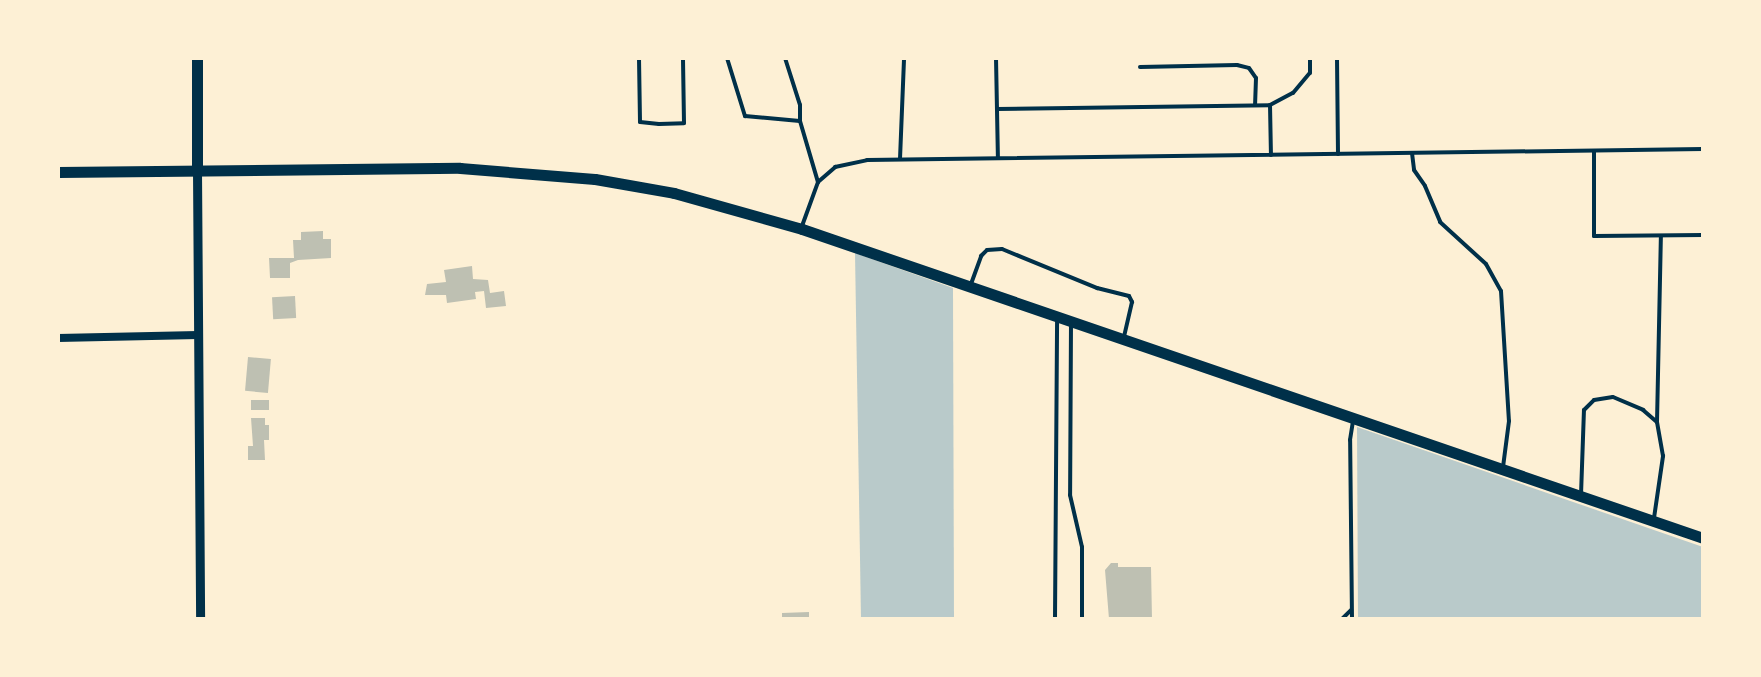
<!DOCTYPE html>
<style>
body{margin:0}
#map{position:relative;width:1761px;height:677px;overflow:hidden;background:#fdf0d5;font-family:Quicksand,sans-serif}
div>[style]{position:absolute}
.green>*{inset:0;background:#b9caca}
.building>*{inset:0;background:#bec0b2;transform-origin:0 0}
.service>*{height:4px;margin:-2px;padding:0 2px;transform-origin:2px;border-radius:2px;background:#003049}
.minor>*{height:8px;margin:-4px;padding:0 4px;transform-origin:4px;border-radius:4px;background:#003049}
.tertiary>*{height:9px;margin:-4.5px;padding:0 4.5px;transform-origin:4.5px;border-radius:4.5px;background:#003049}
.secondary>*{height:11px;margin:-5.5px;padding:0 5.5px;transform-origin:5.5px;border-radius:5.5px;background:#003049}
span{translate:-50% -50%;white-space:nowrap;text-align:center;line-height:1.15;-webkit-text-stroke:8px #fdf0d5;paint-order:stroke}
.frame{position:absolute;inset:0;border:60px solid #fdf0d5;pointer-events:none}
</style>
<div id="map">
<div class="green">
<i style="clip-path:polygon(855px 253px,953px 288px,954px 619px,861px 619px)"></i>
<i style="clip-path:polygon(1357px 427px,1703px 547px,1703px 619px,1358px 619px)"></i>
</div>
<div class="building">
<i style="clip-path:polygon(323px 231px,323px 239px,331px 239px,331px 258px,298px 260px,290px 263px,290px 278px,270px 278px,269px 258px,294px 258px,293px 240px,301px 240px,301px 232px)"></i>
<i style="clip-path:polygon(472px 266px,473px 279px,488px 280px,490px 293px,504px 291px,506px 306px,486px 308px,484px 291px,475px 292px,476px 299px,447px 303px,446px 295px,425px 295px,427px 284px,446px 282px,444px 270px)"></i>
<i style="left:295px;top:296px;width:22px;height:23px;rotate:87deg"></i>
<i style="left:248px;top:357px;width:23px;height:34px;rotate:5deg"></i>
<i style="left:251px;top:400px;width:18px;height:10px"></i>
<i style="clip-path:polygon(251px 418px,265px 418px,265px 425px,269px 425px,269px 440px,264px 440px,265px 460px,248px 460px,248px 446px,253px 446px)"></i>
<i style="clip-path:polygon(1111px 563px,1118px 563px,1118px 567px,1151px 567px,1152px 619px,1109px 619px,1105px 570px)"></i>
<i style="clip-path:polygon(809px 612px,809px 619px,782px 619px,782px 613px)"></i>
</div>
<div class="service">
<i style="left:639px;top:58px;width:64px;rotate:89.1deg"></i>
<i style="left:640px;top:122px;width:19px;rotate:6deg"></i>
<i style="left:659px;top:124px;width:25px;rotate:-2deg"></i>
<i style="left:684px;top:123px;width:65px;rotate:-90.9deg"></i>
<i style="left:727px;top:58px;width:61px;rotate:72.8deg"></i>
<i style="left:745px;top:116px;width:55px;rotate:5.2deg"></i>
<i style="left:800px;top:121px;width:64px;rotate:73.6deg"></i>
<i style="left:785px;top:58px;width:49px;rotate:72.3deg"></i>
<i style="left:800px;top:105px;width:16px;rotate:90deg"></i>
<i style="left:996px;top:58px;width:100px;rotate:88.9deg"></i>
<i style="left:1337px;top:58px;width:96px;rotate:89.4deg"></i>
<i style="left:1140px;top:67px;width:97px;rotate:-1.2deg"></i>
<i style="left:1237px;top:65px;width:12px;rotate:14deg"></i>
<i style="left:1249px;top:68px;width:12px;rotate:55deg"></i>
<i style="left:1256px;top:78px;width:27px;rotate:92deg"></i>
<i style="left:1270px;top:105px;width:50px;rotate:88.9deg"></i>
<i style="left:997px;top:109px;width:273px;rotate:-0.8deg"></i>
<i style="left:1270px;top:105px;width:26px;rotate:-28deg"></i>
<i style="left:1293px;top:93px;width:26px;rotate:-50deg"></i>
<i style="left:1310px;top:73px;width:15px;rotate:-90deg"></i>
<i style="left:1594px;top:151px;width:85px;rotate:90deg"></i>
<i style="left:1594px;top:236px;width:109px;rotate:-0.5deg"></i>
<i style="left:1412px;top:153px;width:17px;rotate:83deg"></i>
<i style="left:1414px;top:170px;width:19px;rotate:55deg"></i>
<i style="left:1425px;top:186px;width:39px;rotate:67deg"></i>
<i style="left:1440px;top:222px;width:62px;rotate:42.4deg"></i>
<i style="left:1486px;top:264px;width:31px;rotate:61deg"></i>
<i style="left:1501px;top:291px;width:130px;rotate:86.5deg"></i>
<i style="left:1509px;top:421px;width:46px;rotate:97.4deg"></i>
<i style="left:900px;top:159px;width:101px;rotate:-87.7deg"></i>
<i style="left:802px;top:226px;width:47px;rotate:-70deg"></i>
<i style="left:818px;top:182px;width:23px;rotate:-41deg"></i>
<i style="left:835px;top:167px;width:33px;rotate:-12deg"></i>
<i style="left:867px;top:160px;width:836px;rotate:-0.75deg"></i>
<i style="left:971px;top:284px;width:30px;rotate:-70deg"></i>
<i style="left:981px;top:256px;width:8px;rotate:-45deg"></i>
<i style="left:987px;top:250px;width:15px;rotate:-4deg"></i>
<i style="left:1002px;top:249px;width:103px;rotate:22.3deg"></i>
<i style="left:1097px;top:288px;width:33px;rotate:14deg"></i>
<i style="left:1129px;top:296px;width:7px;rotate:63deg"></i>
<i style="left:1132px;top:302px;width:35px;rotate:103deg"></i>
<i style="left:1071px;top:322px;width:173px;rotate:90.3deg"></i>
<i style="left:1070px;top:495px;width:53px;rotate:77deg"></i>
<i style="left:1082px;top:547px;width:72px;rotate:90deg"></i>
<i style="left:1581px;top:495px;width:85px;rotate:-88deg"></i>
<i style="left:1584px;top:410px;width:14px;rotate:-45deg"></i>
<i style="left:1594px;top:400px;width:19px;rotate:-9deg"></i>
<i style="left:1613px;top:397px;width:33px;rotate:23deg"></i>
<i style="left:1643px;top:410px;width:18px;rotate:41deg"></i>
<i style="left:1654px;top:518px;width:63px;rotate:-81.7deg"></i>
<i style="left:1663px;top:456px;width:35px;rotate:-100deg"></i>
<i style="left:1657px;top:422px;width:185px;rotate:-88.8deg"></i>
<i style="left:1055px;top:619px;width:302px;rotate:-89.6deg"></i>
<i style="left:1342px;top:619px;width:13px;rotate:-45deg"></i>
<i style="left:1352px;top:619px;width:179px;rotate:-90.6deg"></i>
<i style="left:1350px;top:440px;width:20px;rotate:-81deg"></i>
</div>
<div class="minor">
<i style="left:58px;top:338px;width:140px;rotate:-1.2deg"></i>
</div>
<div class="tertiary">
<i style="left:197px;top:170px;width:449px;rotate:89.6deg"></i>
</div>
<div class="secondary">
<i style="left:197px;top:170px;width:112px;rotate:-90deg"></i>
<i style="left:58px;top:172px;width:402px;rotate:-0.6deg"></i>
<i style="left:460px;top:168px;width:135px;rotate:4.7deg"></i>
<i style="left:595px;top:179px;width:80px;rotate:10deg"></i>
<i style="left:674px;top:193px;width:133px;rotate:15.7deg"></i>
<i style="left:802px;top:229px;width:953px;rotate:18.93deg"></i>
</div>
<div class="frame"></div>
</div>
